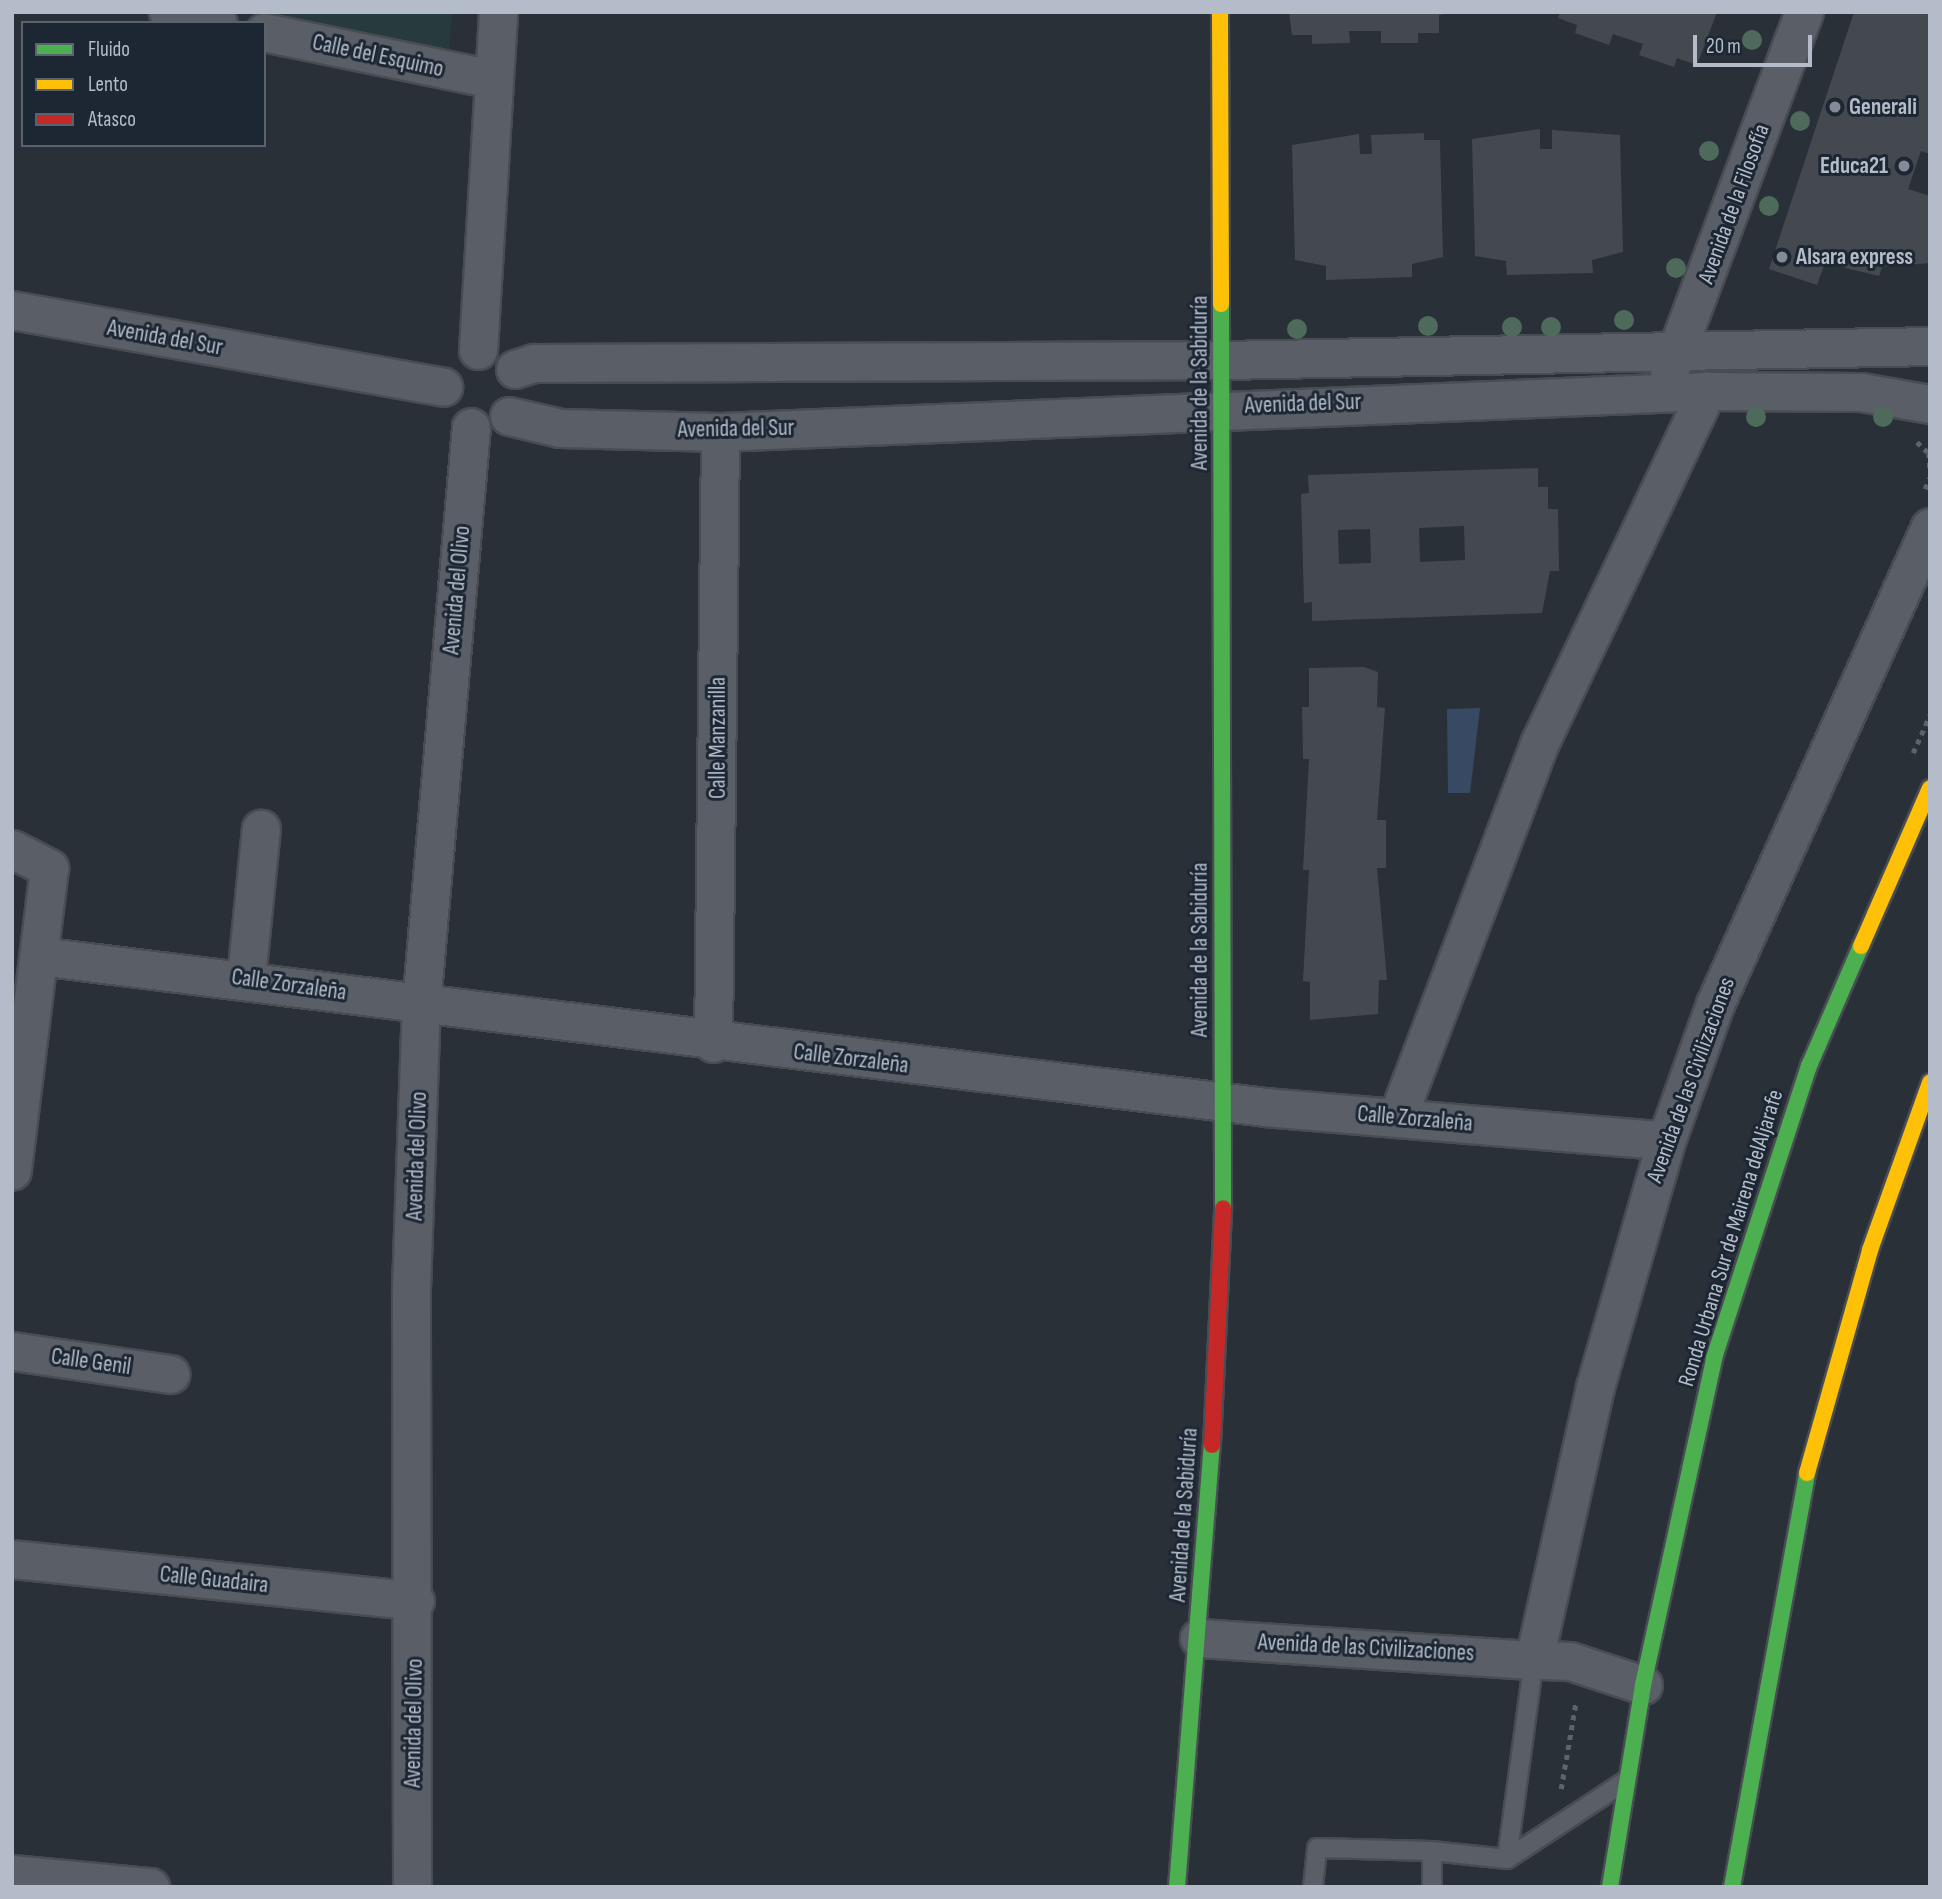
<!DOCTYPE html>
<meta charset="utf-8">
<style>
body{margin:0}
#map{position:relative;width:1942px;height:1899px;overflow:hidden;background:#2a3038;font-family:"Sofia Sans Condensed",sans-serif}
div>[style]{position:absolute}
.green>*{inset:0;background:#273a3e}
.water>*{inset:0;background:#384963}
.building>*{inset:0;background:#444950}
.path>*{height:4.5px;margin-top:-2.25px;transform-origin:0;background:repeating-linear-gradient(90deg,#5d636a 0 5px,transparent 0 10px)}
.roads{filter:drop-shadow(2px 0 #484c53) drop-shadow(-2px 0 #484c53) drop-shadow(0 2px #484c53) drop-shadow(0 -2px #484c53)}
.lane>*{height:18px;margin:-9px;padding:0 9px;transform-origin:9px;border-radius:9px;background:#5a5e66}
.street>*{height:37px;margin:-18.5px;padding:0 18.5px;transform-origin:18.5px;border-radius:18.5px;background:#5a5e66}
.fast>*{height:16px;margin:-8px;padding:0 8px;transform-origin:8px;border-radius:8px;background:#4caf50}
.slow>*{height:16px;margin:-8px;padding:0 8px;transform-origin:8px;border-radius:8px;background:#ffc107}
.jam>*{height:16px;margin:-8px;padding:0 8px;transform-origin:8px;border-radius:8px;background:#c62828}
.trees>*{width:20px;height:20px;margin:-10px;border-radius:50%;background:#4e6a5a}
.dots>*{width:19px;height:19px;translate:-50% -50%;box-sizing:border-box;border:4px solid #1d2633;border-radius:50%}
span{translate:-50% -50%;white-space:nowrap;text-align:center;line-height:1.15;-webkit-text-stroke:6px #1d2633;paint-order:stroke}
.street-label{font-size:23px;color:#b4bcc9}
.poi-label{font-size:23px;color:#b4bcc9;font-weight:700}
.left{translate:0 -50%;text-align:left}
.right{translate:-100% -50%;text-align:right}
.frame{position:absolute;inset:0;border:14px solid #b4bcc9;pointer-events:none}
.legend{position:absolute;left:21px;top:21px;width:245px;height:126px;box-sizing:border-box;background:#1d2633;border:2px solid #59626f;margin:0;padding:9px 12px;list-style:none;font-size:21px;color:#b4bcc9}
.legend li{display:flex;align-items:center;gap:14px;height:35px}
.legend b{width:35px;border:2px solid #59626f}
.scale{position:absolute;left:1693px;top:35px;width:119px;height:32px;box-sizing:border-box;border:4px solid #b4bcc9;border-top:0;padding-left:9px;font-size:21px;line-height:24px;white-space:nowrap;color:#b4bcc9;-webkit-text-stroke:5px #1d2633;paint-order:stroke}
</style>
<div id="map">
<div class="green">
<i style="clip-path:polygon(256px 12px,452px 12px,449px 50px)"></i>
</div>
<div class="water">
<i style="clip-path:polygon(1480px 708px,1470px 793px,1448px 793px,1447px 709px)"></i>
</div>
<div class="building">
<i style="clip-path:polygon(1289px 12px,1444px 12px,1444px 14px,1439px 15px,1439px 33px,1418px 33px,1418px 43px,1381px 43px,1381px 31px,1349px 31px,1350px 43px,1312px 44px,1312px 35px,1292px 35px)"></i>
<i style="clip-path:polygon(1560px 12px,1717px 12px,1697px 65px,1677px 58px,1674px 67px,1639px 55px,1643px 44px,1613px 34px,1609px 45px,1575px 33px,1577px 25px,1558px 18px)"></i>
<i style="clip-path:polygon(1854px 12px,1930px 12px,1930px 154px,1921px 151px,1908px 189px,1930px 196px,1930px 263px,1882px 267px,1879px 276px,1825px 263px,1817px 285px,1769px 269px)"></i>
<i style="clip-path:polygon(1540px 129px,1540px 149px,1552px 149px,1552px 130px,1620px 135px,1623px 252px,1592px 260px,1593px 273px,1507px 275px,1506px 261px,1475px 256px,1472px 139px)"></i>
<i style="clip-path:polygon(1424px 133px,1424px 140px,1440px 140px,1443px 257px,1412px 264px,1412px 277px,1326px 280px,1326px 266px,1295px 260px,1292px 145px,1359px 134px,1360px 154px,1372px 154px,1371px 135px)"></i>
<i style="clip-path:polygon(evenodd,1538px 468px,1538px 487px,1548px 487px,1548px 509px,1558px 509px,1559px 571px,1550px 571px,1542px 613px,1312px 621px,1312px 602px,1304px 603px,1301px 494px,1309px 493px,1308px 475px,1538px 468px,1464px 526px,1465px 560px,1420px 562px,1419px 528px,1464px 526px,1538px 468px,1370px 529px,1371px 563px,1339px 564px,1338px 530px,1370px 529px)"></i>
<i style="clip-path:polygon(1364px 667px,1378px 672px,1377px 707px,1385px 708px,1377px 820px,1386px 820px,1386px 868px,1377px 868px,1387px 980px,1379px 980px,1378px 1014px,1310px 1020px,1310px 982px,1303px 981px,1309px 870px,1303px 870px,1309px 759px,1303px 759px,1302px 707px,1309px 707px,1309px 668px)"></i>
</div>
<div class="path">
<i style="left:1917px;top:442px;width:16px;rotate:43deg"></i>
<i style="left:1929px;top:453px;width:16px;rotate:86deg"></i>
<i style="left:1925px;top:489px;width:13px;rotate:-67deg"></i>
<i style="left:1913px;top:753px;width:42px;rotate:-65.9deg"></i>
<i style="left:1561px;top:1789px;width:89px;rotate:-80.3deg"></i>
</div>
<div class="roads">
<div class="lane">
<i style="left:1432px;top:1851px;width:75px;rotate:6.1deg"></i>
<i style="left:1507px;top:1859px;width:140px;rotate:-33.3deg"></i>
<i style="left:1507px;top:1859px;width:201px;rotate:-82.3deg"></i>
<i style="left:1313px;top:1887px;width:39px;rotate:-84deg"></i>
<i style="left:1317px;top:1848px;width:115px;rotate:1.5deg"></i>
<i style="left:1432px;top:1851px;width:36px;rotate:90deg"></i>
</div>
<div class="street">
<i style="left:168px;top:12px;width:51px;rotate:12.4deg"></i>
<i style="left:264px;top:32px;width:234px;rotate:11.6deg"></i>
<i style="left:12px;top:310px;width:438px;rotate:10.1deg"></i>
<i style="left:478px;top:350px;width:339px;rotate:-86.6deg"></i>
<i style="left:515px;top:369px;width:20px;rotate:-18deg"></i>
<i style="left:534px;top:363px;width:689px;rotate:-0.25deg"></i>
<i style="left:1223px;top:360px;width:707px;rotate:-1.13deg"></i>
<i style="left:1669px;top:371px;width:384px;rotate:-69.4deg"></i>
<i style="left:509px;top:416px;width:52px;rotate:13.2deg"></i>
<i style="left:560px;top:428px;width:160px;rotate:1.4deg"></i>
<i style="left:720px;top:432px;width:988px;rotate:-2.38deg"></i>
<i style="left:1707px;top:391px;width:154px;rotate:0.4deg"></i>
<i style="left:1861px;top:392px;width:70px;rotate:9.9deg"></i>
<i style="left:12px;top:849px;width:42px;rotate:27.2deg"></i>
<i style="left:49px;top:868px;width:305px;rotate:97deg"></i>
<i style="left:39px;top:956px;width:1235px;rotate:7.02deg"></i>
<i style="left:1265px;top:1107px;width:402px;rotate:4.8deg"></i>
<i style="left:246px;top:978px;width:150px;rotate:-84.3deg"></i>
<i style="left:713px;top:1043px;width:611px;rotate:-89.34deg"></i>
<i style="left:1397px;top:1118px;width:402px;rotate:-69.2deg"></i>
<i style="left:1540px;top:742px;width:389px;rotate:-64.6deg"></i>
<i style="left:12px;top:1351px;width:160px;rotate:8.3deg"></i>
<i style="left:12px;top:1559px;width:405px;rotate:5.9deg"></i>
<i style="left:1199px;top:1638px;width:336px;rotate:3.8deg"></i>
<i style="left:1643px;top:1685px;width:77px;rotate:-161.8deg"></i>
<i style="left:1570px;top:1661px;width:36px;rotate:-178deg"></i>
<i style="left:1534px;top:1660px;width:280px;rotate:-77.4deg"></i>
<i style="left:1595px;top:1387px;width:256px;rotate:-73.9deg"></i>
<i style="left:1666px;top:1141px;width:145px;rotate:-70.3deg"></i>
<i style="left:1715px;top:1004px;width:523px;rotate:-65.74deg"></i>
<i style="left:12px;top:1874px;width:139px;rotate:5.4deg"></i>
<i style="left:412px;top:1887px;width:599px;rotate:-90.1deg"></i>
<i style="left:411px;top:1288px;width:283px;rotate:-88deg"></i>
<i style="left:421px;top:1005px;width:580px;rotate:-85.06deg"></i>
</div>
<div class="fast">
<i style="left:1221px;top:304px;width:904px;rotate:89.87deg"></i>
<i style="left:1177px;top:1887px;width:443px;rotate:-85.5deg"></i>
<i style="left:1610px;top:1887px;width:205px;rotate:-80.7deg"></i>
<i style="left:1643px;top:1685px;width:335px;rotate:-77.7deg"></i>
<i style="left:1714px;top:1358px;width:307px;rotate:-72deg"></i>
<i style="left:1809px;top:1066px;width:131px;rotate:-66.6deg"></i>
<i style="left:1732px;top:1887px;width:421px;rotate:-79.7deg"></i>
</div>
<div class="slow">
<i style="left:1220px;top:12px;width:292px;rotate:89.8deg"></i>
<i style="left:1861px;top:946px;width:172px;rotate:-66.4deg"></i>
<i style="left:1807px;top:1473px;width:232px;rotate:-74.2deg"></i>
<i style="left:1870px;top:1250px;width:178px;rotate:-70.3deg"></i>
</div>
<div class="jam">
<i style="left:1212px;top:1445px;width:237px;rotate:-87.3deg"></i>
</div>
</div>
<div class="trees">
<i style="left:1752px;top:40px"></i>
<i style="left:1800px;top:121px"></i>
<i style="left:1709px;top:151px"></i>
<i style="left:1769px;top:206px"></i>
<i style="left:1676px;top:268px"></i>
<i style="left:1624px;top:320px"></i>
<i style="left:1428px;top:326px"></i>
<i style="left:1512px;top:327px"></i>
<i style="left:1551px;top:327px"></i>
<i style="left:1297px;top:329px"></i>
<i style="left:1756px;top:417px"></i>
<i style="left:1883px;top:417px"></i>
</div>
<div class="dots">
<i style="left:1835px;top:107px;background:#848b96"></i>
<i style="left:1904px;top:166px;background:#848b96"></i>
<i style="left:1782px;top:257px;background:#848b96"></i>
</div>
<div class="street-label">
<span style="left:378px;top:56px;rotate:12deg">Calle del Esquimo</span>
<span style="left:1734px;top:204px;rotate:-70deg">Avenida de la Filosofía</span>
<span style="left:165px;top:338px;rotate:10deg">Avenida del Sur</span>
<span style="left:1200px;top:383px;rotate:-90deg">Avenida de la Sabiduría</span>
<span style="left:1303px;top:404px;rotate:-2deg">Avenida del Sur</span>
<span style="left:736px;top:429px;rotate:-1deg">Avenida del Sur</span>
<span style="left:457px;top:590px;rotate:-85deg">Avenida del Olivo</span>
<span style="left:718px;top:738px;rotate:-90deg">Calle Manzanilla</span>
<span style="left:1200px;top:950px;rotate:-90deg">Avenida de la Sabiduría</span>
<span style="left:289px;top:985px;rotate:8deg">Calle Zorzaleña</span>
<span style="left:851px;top:1059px;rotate:7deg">Calle Zorzaleña</span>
<span style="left:1691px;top:1080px;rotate:-70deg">Avenida de las Civilizaciones</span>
<span style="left:1415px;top:1119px;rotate:5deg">Calle Zorzaleña</span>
<span style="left:417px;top:1156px;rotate:-88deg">Avenida del Olivo</span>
<span style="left:1731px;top:1238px;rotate:-73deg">Ronda Urbana Sur de Mairena delAljarafe</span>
<span style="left:91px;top:1362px;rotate:8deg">Calle Genil</span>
<span style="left:1184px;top:1515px;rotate:-86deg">Avenida de la Sabiduría</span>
<span style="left:214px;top:1580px;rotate:6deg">Calle Guadaira</span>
<span style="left:1366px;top:1648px;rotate:3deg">Avenida de las Civilizaciones</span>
<span style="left:414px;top:1723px;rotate:-89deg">Avenida del Olivo</span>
</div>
<div class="poi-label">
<span class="left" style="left:1849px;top:107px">Generali</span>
<span class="right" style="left:1888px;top:166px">Educa21</span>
<span class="left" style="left:1796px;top:257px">Alsara express</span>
</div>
<div class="frame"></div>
<ul class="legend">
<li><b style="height:9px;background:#4caf50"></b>Fluido</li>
<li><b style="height:9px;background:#ffc107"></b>Lento</li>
<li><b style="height:9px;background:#c62828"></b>Atasco</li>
</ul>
<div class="scale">20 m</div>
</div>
